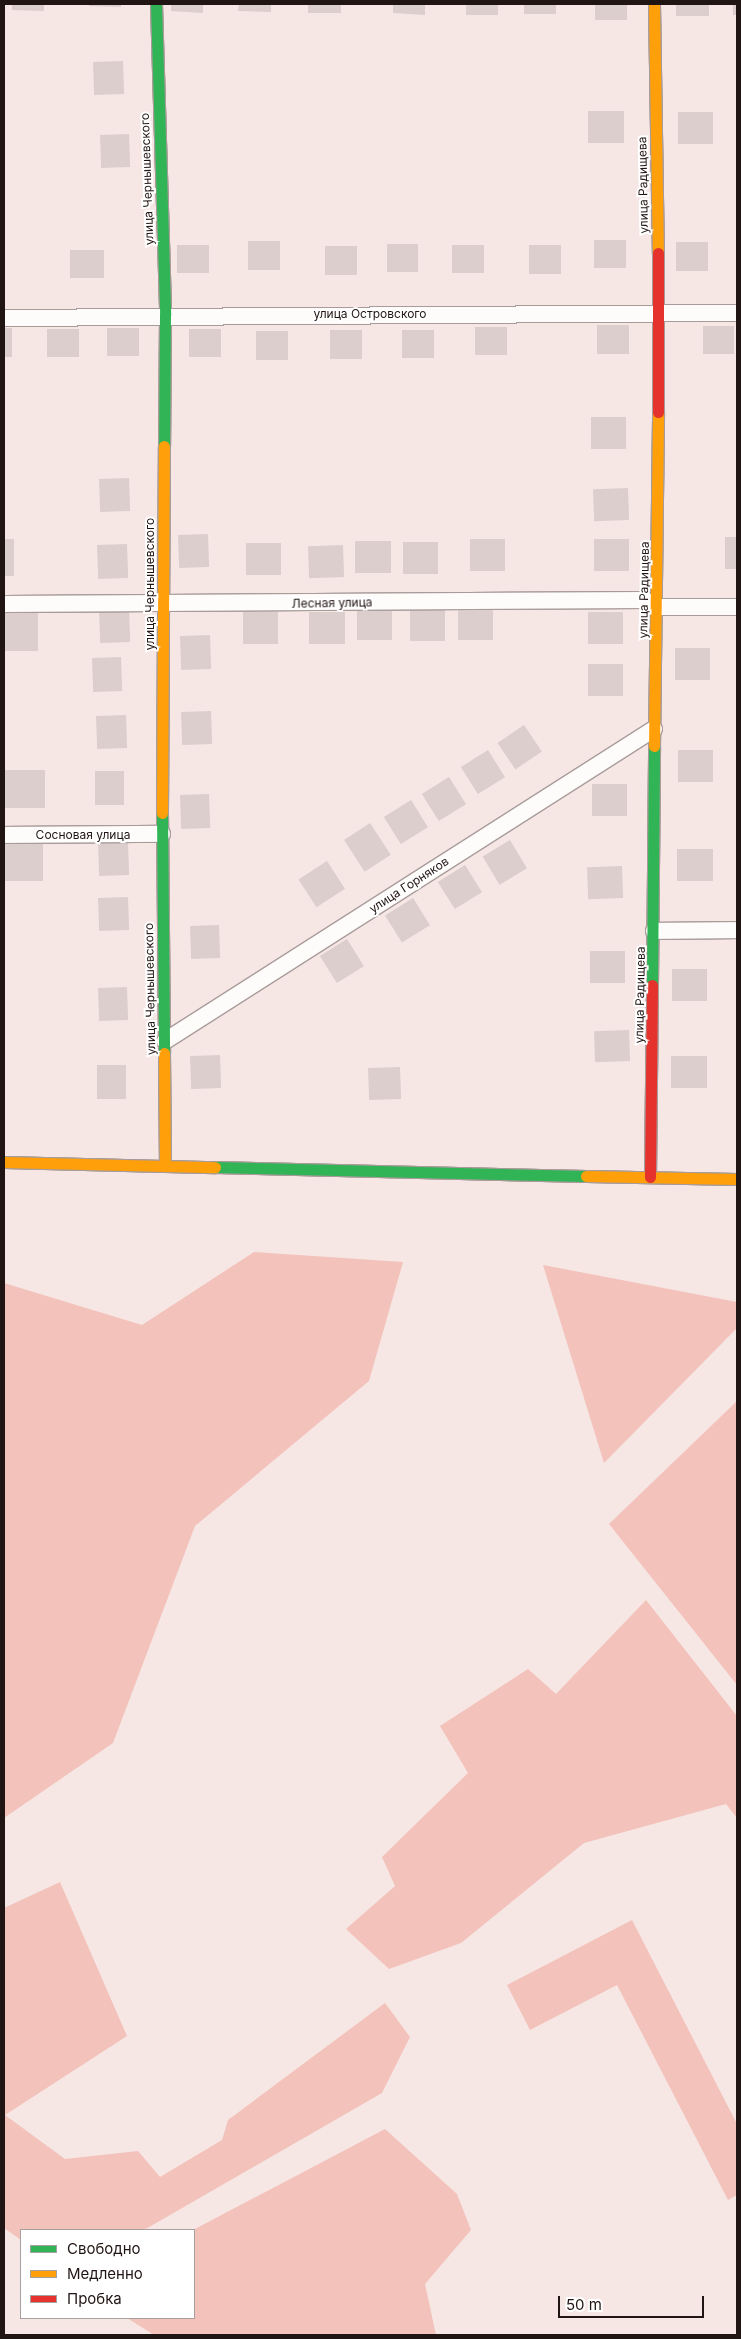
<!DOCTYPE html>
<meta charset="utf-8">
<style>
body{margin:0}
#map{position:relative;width:741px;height:2339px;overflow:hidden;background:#f6e7e5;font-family:Inter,sans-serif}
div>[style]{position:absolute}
.forest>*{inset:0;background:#f3c2bb}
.building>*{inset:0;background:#dbcecc;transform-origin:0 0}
.roads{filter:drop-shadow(1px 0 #a89c9a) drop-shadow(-1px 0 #a89c9a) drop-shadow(0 1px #a89c9a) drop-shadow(0 -1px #a89c9a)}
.street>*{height:16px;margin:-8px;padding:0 8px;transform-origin:8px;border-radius:8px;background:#fefbfb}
.fast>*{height:11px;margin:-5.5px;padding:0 5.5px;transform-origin:5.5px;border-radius:5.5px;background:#30b455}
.slow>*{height:11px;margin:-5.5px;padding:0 5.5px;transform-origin:5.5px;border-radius:5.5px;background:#ff9f0a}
.jam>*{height:11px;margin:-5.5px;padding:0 5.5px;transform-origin:5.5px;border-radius:5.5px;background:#e5322d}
span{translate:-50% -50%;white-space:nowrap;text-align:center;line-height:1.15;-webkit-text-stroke:4px #fff;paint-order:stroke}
.street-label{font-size:12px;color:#211513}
.frame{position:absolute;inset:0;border:5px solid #211513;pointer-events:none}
.legend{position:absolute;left:20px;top:2229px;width:175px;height:90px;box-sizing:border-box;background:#fff;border:1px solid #a6a1a1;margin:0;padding:6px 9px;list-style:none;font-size:15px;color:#211513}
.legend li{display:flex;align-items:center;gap:10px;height:25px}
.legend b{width:25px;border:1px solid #a6a1a1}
.scale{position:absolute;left:558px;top:2296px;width:146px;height:22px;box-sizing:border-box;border:2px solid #211513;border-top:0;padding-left:6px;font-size:15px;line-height:18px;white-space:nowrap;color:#211513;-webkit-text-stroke:4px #fff;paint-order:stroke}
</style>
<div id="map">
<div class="forest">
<i style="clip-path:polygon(254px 1252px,403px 1262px,369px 1381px,195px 1526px,113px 1743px,4px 1818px,4px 1283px,142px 1325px)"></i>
<i style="clip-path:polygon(543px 1265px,737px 1302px,737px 1328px,604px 1463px)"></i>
<i style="clip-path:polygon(737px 1401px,737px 1685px,609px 1524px)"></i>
<i style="clip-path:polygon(646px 1600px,737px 1716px,737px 1818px,726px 1804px,584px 1843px,461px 1943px,389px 1969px,346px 1929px,395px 1886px,382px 1857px,468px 1773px,440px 1726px,528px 1669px,556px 1694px)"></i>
<i style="clip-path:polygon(60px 1882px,127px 2036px,5px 2115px,65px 2159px,138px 2151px,160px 2177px,222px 2140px,228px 2120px,385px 2003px,410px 2037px,382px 2093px,144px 2230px,21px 2230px,21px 2240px,4px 2228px,4px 1908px)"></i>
<i style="clip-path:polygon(632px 1920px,737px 2124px,737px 2195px,728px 2200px,617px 1985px,530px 2030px,507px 1985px)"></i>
<i style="clip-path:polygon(385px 2129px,457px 2194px,471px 2230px,425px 2284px,436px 2335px,154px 2335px,127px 2318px,194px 2318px,193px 2230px)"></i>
</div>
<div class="building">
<i style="clip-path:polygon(12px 4px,44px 4px,44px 11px,12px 10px)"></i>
<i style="clip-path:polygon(89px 4px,121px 4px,121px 7px,89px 6px)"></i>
<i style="clip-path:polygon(171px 4px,203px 4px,203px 13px,171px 11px)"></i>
<i style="clip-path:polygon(239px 4px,271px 4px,271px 12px,238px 11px)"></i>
<i style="left:308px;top:4px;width:33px;height:9px"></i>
<i style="clip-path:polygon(393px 4px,425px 4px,425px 15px,393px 13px)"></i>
<i style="left:466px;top:4px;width:32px;height:11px"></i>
<i style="left:524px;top:4px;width:32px;height:10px"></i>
<i style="left:595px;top:4px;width:32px;height:16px"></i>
<i style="left:676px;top:4px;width:33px;height:12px"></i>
<i style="left:733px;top:4px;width:4px;height:11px"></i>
<i style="left:123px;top:61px;width:33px;height:30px;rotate:88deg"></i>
<i style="left:588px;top:111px;width:36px;height:32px"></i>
<i style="left:713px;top:112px;width:32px;height:35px;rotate:90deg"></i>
<i style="left:129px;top:134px;width:33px;height:29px;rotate:88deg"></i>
<i style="left:594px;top:240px;width:32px;height:28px"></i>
<i style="left:280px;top:241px;width:29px;height:32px;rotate:90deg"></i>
<i style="left:676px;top:242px;width:32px;height:29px"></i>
<i style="left:387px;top:244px;width:31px;height:28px"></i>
<i style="left:177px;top:245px;width:32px;height:28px"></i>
<i style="left:452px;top:245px;width:32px;height:28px"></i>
<i style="left:529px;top:245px;width:32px;height:29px"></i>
<i style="left:325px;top:246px;width:32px;height:29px"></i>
<i style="left:104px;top:250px;width:28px;height:34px;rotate:90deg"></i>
<i style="left:629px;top:325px;width:29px;height:32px;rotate:90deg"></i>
<i style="left:703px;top:326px;width:31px;height:28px"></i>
<i style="left:475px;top:327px;width:32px;height:28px"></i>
<i style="left:4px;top:328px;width:8px;height:29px"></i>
<i style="left:107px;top:328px;width:32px;height:28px"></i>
<i style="left:47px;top:329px;width:32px;height:28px"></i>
<i style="left:189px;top:329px;width:32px;height:28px"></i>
<i style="left:362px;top:330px;width:29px;height:32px;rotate:90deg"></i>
<i style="left:402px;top:330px;width:32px;height:28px"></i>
<i style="left:256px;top:331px;width:32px;height:29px"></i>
<i style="left:591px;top:417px;width:35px;height:32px"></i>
<i style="left:129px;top:478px;width:33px;height:30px;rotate:88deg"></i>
<i style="left:628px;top:488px;width:32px;height:35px;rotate:88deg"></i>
<i style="left:208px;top:534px;width:33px;height:30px;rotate:88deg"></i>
<i style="left:725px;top:537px;width:12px;height:32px"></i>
<i style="left:4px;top:539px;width:10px;height:37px"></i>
<i style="left:505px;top:539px;width:32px;height:35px;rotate:90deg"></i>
<i style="left:594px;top:539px;width:35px;height:32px"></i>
<i style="left:391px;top:541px;width:32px;height:36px;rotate:90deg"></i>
<i style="left:438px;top:542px;width:32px;height:35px;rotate:90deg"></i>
<i style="left:246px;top:543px;width:35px;height:32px"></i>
<i style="left:127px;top:544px;width:34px;height:30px;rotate:88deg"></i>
<i style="left:343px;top:545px;width:32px;height:35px;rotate:88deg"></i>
<i style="left:129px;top:608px;width:34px;height:30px;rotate:88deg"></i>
<i style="left:357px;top:608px;width:35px;height:32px"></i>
<i style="left:458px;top:608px;width:35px;height:32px"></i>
<i style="left:410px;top:609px;width:35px;height:32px"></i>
<i style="left:278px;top:612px;width:32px;height:35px;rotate:90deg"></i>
<i style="left:309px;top:612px;width:36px;height:32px"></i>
<i style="left:588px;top:612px;width:35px;height:32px"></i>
<i style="left:4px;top:613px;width:34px;height:38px"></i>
<i style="left:210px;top:635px;width:34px;height:30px;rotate:88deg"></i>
<i style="left:675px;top:648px;width:35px;height:32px"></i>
<i style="left:121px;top:657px;width:34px;height:29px;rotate:88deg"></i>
<i style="left:623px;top:664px;width:32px;height:35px;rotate:90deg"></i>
<i style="left:211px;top:711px;width:33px;height:30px;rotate:88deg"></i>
<i style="left:126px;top:715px;width:33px;height:30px;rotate:88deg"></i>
<i style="left:524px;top:725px;width:32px;height:32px;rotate:56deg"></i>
<i style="left:488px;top:750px;width:32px;height:32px;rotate:58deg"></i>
<i style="left:678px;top:750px;width:35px;height:32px"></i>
<i style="left:4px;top:770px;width:41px;height:38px"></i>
<i style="left:95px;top:771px;width:29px;height:34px"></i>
<i style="left:449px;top:777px;width:32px;height:32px;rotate:58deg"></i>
<i style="left:592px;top:784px;width:35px;height:32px"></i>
<i style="left:209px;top:794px;width:34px;height:29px;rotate:88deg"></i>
<i style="left:411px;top:800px;width:32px;height:32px;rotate:58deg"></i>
<i style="left:370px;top:823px;width:38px;height:31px;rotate:57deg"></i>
<i style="left:510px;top:840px;width:33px;height:32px;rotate:59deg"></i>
<i style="left:128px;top:842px;width:33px;height:30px;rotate:88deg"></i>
<i style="left:4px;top:843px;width:39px;height:38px"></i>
<i style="left:713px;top:849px;width:32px;height:36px;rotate:90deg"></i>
<i style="left:327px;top:861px;width:33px;height:34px;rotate:57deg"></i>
<i style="left:465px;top:865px;width:32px;height:32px;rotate:58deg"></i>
<i style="left:622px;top:866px;width:32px;height:35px;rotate:88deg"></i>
<i style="left:128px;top:897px;width:33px;height:30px;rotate:88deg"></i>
<i style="left:413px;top:898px;width:32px;height:33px;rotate:58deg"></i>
<i style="left:219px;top:925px;width:33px;height:29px;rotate:88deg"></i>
<i style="left:347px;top:939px;width:32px;height:32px;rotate:58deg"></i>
<i style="left:590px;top:951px;width:35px;height:32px"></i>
<i style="left:672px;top:969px;width:35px;height:32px"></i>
<i style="left:127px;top:987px;width:33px;height:29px;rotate:88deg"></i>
<i style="left:629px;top:1030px;width:31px;height:35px;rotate:88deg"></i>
<i style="left:220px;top:1055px;width:33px;height:30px;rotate:88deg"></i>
<i style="left:707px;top:1056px;width:32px;height:36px;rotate:90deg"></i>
<i style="left:97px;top:1065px;width:29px;height:34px"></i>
<i style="left:400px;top:1067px;width:32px;height:32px;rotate:88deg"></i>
</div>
<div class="roads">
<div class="street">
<i style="left:4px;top:318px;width:733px;rotate:-0.39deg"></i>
<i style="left:4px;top:604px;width:641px;rotate:-0.36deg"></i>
<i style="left:645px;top:600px;width:15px;rotate:28deg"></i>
<i style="left:658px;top:607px;width:79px"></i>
<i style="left:4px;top:835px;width:158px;rotate:-0.4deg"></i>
<i style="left:654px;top:931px;width:83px;rotate:-0.7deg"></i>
<i style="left:165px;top:1041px;width:580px;rotate:-32.54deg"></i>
</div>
<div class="fast">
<i style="left:156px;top:4px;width:311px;rotate:88.3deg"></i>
<i style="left:165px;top:315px;width:131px;rotate:90.4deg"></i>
<i style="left:162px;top:813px;width:240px;rotate:89.5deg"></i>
<i style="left:652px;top:985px;width:239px;rotate:-89.5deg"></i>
<i style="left:215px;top:1167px;width:371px;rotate:1.4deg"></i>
</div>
<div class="slow">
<i style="left:654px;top:4px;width:249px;rotate:89.1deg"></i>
<i style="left:654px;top:746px;width:334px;rotate:-89.3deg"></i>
<i style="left:162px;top:813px;width:367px;rotate:-89.7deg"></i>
<i style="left:164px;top:1053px;width:111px;rotate:89.5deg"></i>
<i style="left:4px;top:1162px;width:211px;rotate:1.4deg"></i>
<i style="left:586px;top:1176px;width:151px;rotate:1.1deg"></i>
</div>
<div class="jam">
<i style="left:658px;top:412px;width:159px;rotate:-90deg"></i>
<i style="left:650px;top:1177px;width:192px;rotate:-89.4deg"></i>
</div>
</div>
<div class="street-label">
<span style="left:147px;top:179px;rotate:-92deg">улица Чернышевского</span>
<span style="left:643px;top:185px;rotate:-91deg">улица Радищева</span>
<span style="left:370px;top:314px">улица Островского</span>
<span style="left:150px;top:584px;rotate:-90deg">улица Чернышевского</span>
<span style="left:644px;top:590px;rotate:-89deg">улица Радищева</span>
<span style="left:332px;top:603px;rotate:-1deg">Лесная улица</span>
<span style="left:83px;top:835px">Сосновая улица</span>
<span style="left:409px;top:885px;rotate:-33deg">улица Горняков</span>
<span style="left:150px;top:989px;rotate:-91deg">улица Чернышевского</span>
<span style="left:640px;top:995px;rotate:-89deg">улица Радищева</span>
</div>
<div class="frame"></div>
<ul class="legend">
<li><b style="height:6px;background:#30b455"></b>Свободно</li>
<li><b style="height:6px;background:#ff9f0a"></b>Медленно</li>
<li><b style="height:6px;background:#e5322d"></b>Пробка</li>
</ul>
<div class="scale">50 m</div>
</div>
